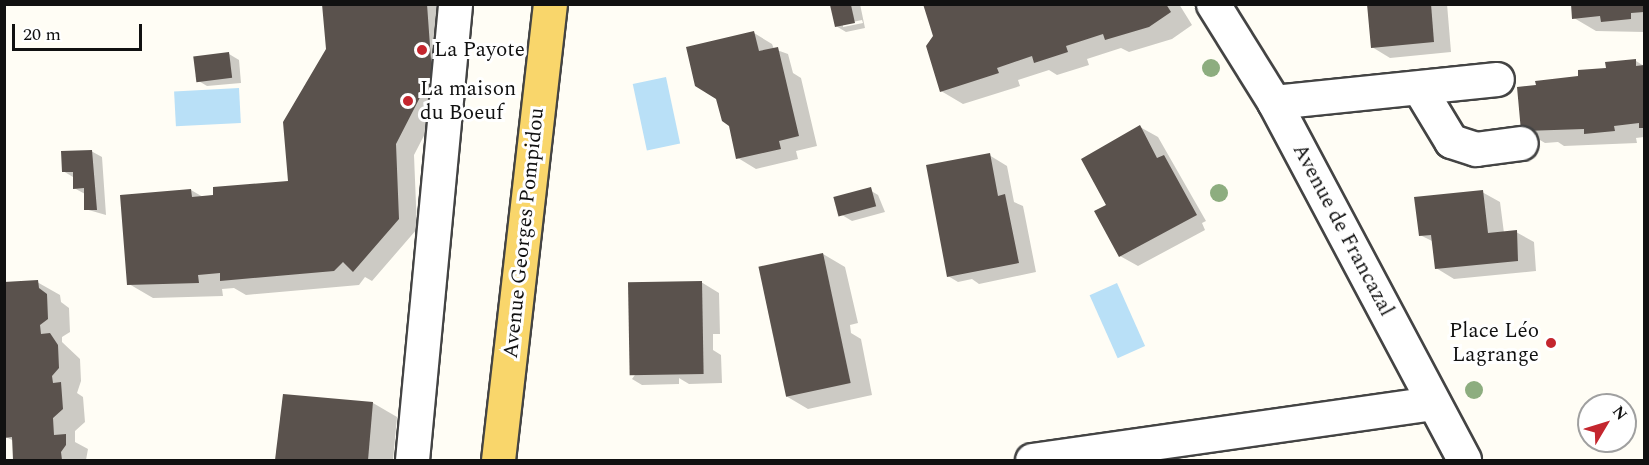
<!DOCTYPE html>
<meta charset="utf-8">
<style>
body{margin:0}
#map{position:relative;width:1649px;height:465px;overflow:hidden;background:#fffdf5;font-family:Spectral,serif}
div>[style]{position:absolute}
.water>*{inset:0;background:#b9e0f7;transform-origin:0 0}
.shadow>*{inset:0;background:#0003}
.building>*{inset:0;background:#5a524d;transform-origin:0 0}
.roads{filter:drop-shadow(2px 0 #444) drop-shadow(-2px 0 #444) drop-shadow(0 2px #444) drop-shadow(0 -2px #444)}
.minor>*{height:33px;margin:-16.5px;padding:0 16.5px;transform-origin:16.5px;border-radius:16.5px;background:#fff}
.major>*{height:33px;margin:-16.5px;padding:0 16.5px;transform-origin:16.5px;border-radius:16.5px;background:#f9d66b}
.trees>*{width:18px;height:18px;margin:-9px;border-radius:50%;background:#8dad7f}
.dots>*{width:16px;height:16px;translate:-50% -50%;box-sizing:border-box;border:3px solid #fff;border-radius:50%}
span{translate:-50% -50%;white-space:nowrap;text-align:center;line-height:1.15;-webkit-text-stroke:6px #fff;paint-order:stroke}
.poi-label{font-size:21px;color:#111}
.left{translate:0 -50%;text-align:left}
.right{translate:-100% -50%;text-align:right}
.street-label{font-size:21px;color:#111}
.frame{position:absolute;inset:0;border:6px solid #111;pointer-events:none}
.north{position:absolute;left:1577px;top:393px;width:60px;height:60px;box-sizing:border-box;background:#fff;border:2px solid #a0a0a0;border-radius:50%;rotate:52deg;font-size:16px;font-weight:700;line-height:24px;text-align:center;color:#111}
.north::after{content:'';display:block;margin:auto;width:21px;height:27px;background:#c4262e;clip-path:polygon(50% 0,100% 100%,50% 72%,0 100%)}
.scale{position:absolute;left:12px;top:24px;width:130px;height:27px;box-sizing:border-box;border:3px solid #111;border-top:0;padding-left:8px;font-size:18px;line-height:21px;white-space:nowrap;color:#111;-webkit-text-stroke:4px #fff;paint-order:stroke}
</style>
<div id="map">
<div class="water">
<i style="left:666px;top:77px;width:68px;height:34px;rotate:78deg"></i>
<i style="left:239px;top:88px;width:35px;height:65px;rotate:87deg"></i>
<i style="left:1117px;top:283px;width:69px;height:30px;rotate:66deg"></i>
</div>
<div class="shadow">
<i style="clip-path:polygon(324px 4px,445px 4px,450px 85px,414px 155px,417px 229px,372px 281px,365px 277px,359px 285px,246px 295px,234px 288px,222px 289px,223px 296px,153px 298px,129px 284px,191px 190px,203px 197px,290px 182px,327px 49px)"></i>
<i style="clip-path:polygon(evenodd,831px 4px,860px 4px,865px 28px,846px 32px,836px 26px,831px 4px,862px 20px,863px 23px,843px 27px,843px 24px,862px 20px)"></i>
<i style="clip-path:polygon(925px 4px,1179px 4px,1192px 25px,1172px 39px,1129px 52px,1121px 48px,1087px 59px,1089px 65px,1057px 75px,1049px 70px,1018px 80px,1020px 86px,963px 104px,941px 91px,934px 36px)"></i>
<i style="clip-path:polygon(1369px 4px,1447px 4px,1451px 52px,1390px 58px,1372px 47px)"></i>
<i style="clip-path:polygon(1572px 4px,1644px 4px,1644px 32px,1596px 31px,1574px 18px)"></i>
<i style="clip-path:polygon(754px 33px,772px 44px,774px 49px,788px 54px,793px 73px,801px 78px,817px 146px,796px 151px,798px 159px,756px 169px,738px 158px)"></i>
<i style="clip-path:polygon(229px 54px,239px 60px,241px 83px,207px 86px,197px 80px)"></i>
<i style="clip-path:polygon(1636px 61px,1644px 66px,1644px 137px,1636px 138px,1637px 143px,1564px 146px,1558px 142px,1545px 143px,1523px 130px,1580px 78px)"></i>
<i style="clip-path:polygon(1140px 127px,1158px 137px,1206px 221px,1202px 223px,1205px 230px,1138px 266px,1120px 256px,1108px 206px)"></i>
<i style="clip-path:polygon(91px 151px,102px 157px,106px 215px,85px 209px,85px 194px,74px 188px,73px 177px,63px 171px)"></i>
<i style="clip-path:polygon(989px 155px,1007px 166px,1014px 202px,1023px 206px,1036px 272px,979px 284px,972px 279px,958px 282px,948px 276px)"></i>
<i style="clip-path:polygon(868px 189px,878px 195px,885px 212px,852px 221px,842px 215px)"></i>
<i style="clip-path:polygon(1482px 192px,1500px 202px,1504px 233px,1516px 232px,1534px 242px,1536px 271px,1454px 279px,1436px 268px,1434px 242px,1420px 235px)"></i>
<i style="clip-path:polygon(823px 254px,845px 267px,858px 323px,850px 325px,851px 333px,861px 339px,872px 395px,808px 409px,786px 396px)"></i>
<i style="clip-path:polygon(37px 282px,60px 295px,61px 302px,69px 308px,70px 332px,62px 337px,62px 342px,80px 359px,81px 381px,77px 393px,83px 397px,85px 422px,75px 431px,75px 442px,88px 449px,86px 460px,15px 460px,14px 441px,6px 437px)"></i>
<i style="clip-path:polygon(701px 282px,719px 293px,720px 334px,713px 334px,713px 350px,721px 355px,722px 383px,689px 384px,679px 378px,679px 384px,642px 385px,632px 379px)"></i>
<i style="clip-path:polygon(285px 395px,373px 403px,397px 417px,393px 460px,276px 460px)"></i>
</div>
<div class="building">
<i style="clip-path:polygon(322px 4px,427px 4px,432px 74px,396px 144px,399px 219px,353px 272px,343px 262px,334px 271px,220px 281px,220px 273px,198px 275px,199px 283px,127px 285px,120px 195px,191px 189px,192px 197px,213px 195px,213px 187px,288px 181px,283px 122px,326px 49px)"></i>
<i style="clip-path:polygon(923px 4px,1166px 4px,1171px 12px,1149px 27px,1105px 40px,1103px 34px,1066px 46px,1068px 52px,1034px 63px,1032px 56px,997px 68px,999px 73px,940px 92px,926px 46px,933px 36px)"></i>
<i style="clip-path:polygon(1367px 4px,1431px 4px,1434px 42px,1371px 48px)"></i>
<i style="clip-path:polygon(1571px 4px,1644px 4px,1644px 12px,1631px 13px,1631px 19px,1601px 22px,1600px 16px,1572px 19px)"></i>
<i style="clip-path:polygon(830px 5px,851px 5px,855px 23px,835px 27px)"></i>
<i style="clip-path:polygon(754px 31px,759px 51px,778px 47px,799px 136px,779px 141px,781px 149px,736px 159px,729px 126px,722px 121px,716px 99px,695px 86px,686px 47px)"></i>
<i style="left:229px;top:52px;width:26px;height:36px;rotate:83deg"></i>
<i style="clip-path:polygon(1636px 59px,1636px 66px,1644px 65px,1644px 128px,1639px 128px,1639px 123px,1614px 126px,1615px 131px,1584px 134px,1584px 129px,1521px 131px,1517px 87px,1536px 85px,1535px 81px,1578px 76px,1578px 70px,1606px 68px,1605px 62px)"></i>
<i style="clip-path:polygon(1140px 125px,1157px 158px,1164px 155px,1197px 215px,1119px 257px,1094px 211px,1106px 205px,1081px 159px)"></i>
<i style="clip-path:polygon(92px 150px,97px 210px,84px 210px,84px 188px,73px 189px,73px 172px,62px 172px,61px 151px)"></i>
<i style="clip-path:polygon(990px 153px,998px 196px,1005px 194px,1019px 263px,947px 277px,926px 165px)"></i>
<i style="left:871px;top:187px;width:20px;height:39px;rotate:75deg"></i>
<i style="clip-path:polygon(1483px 190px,1488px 233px,1517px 230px,1518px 261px,1435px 269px,1431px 235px,1419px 236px,1414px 197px)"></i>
<i style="left:823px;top:253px;width:133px;height:66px;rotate:78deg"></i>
<i style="clip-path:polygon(38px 280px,39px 288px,47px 294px,48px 319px,40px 325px,41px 334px,50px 333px,58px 345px,59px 368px,52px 376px,53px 383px,61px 382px,63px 409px,53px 418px,54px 435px,66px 434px,66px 445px,61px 452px,62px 460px,13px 460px,12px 437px,4px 438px,4px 282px)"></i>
<i style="left:702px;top:281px;width:93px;height:74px;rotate:89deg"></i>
<i style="clip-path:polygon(283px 394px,373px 402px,368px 460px,275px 460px)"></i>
</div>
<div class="roads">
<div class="minor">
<i style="left:1213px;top:4px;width:115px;rotate:58.1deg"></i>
<i style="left:1274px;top:102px;width:405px;rotate:62deg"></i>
<i style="left:1419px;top:88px;width:62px;rotate:58.9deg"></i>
<i style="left:1451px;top:141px;width:26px;rotate:18deg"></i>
<i style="left:1476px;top:149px;width:45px;rotate:-7.6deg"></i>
<i style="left:1274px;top:102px;width:224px;rotate:-5.9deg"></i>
<i style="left:412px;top:460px;width:458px;rotate:-84.6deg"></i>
<i style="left:1032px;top:460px;width:405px;rotate:-8.1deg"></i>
</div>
<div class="major">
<i style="left:498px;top:460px;width:459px;rotate:-83.5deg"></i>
</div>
</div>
<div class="trees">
<i style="left:1211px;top:68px"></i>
<i style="left:1219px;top:193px"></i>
<i style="left:1474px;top:390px"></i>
</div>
<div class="dots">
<i style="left:422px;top:50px;background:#c4262e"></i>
<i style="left:408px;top:101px;background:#c4262e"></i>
<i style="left:1551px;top:343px;background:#c4262e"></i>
</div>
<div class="poi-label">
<span class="left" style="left:434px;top:50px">La Payote</span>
<span class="left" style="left:420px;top:101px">La maison<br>du Boeuf</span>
<span class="right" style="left:1539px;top:343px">Place Léo<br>Lagrange</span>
</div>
<div class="street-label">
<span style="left:1343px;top:230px;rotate:62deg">Avenue de Francazal</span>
<span style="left:524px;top:233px;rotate:-84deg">Avenue Georges Pompidou</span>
</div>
<div class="frame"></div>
<div class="north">N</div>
<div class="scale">20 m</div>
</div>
